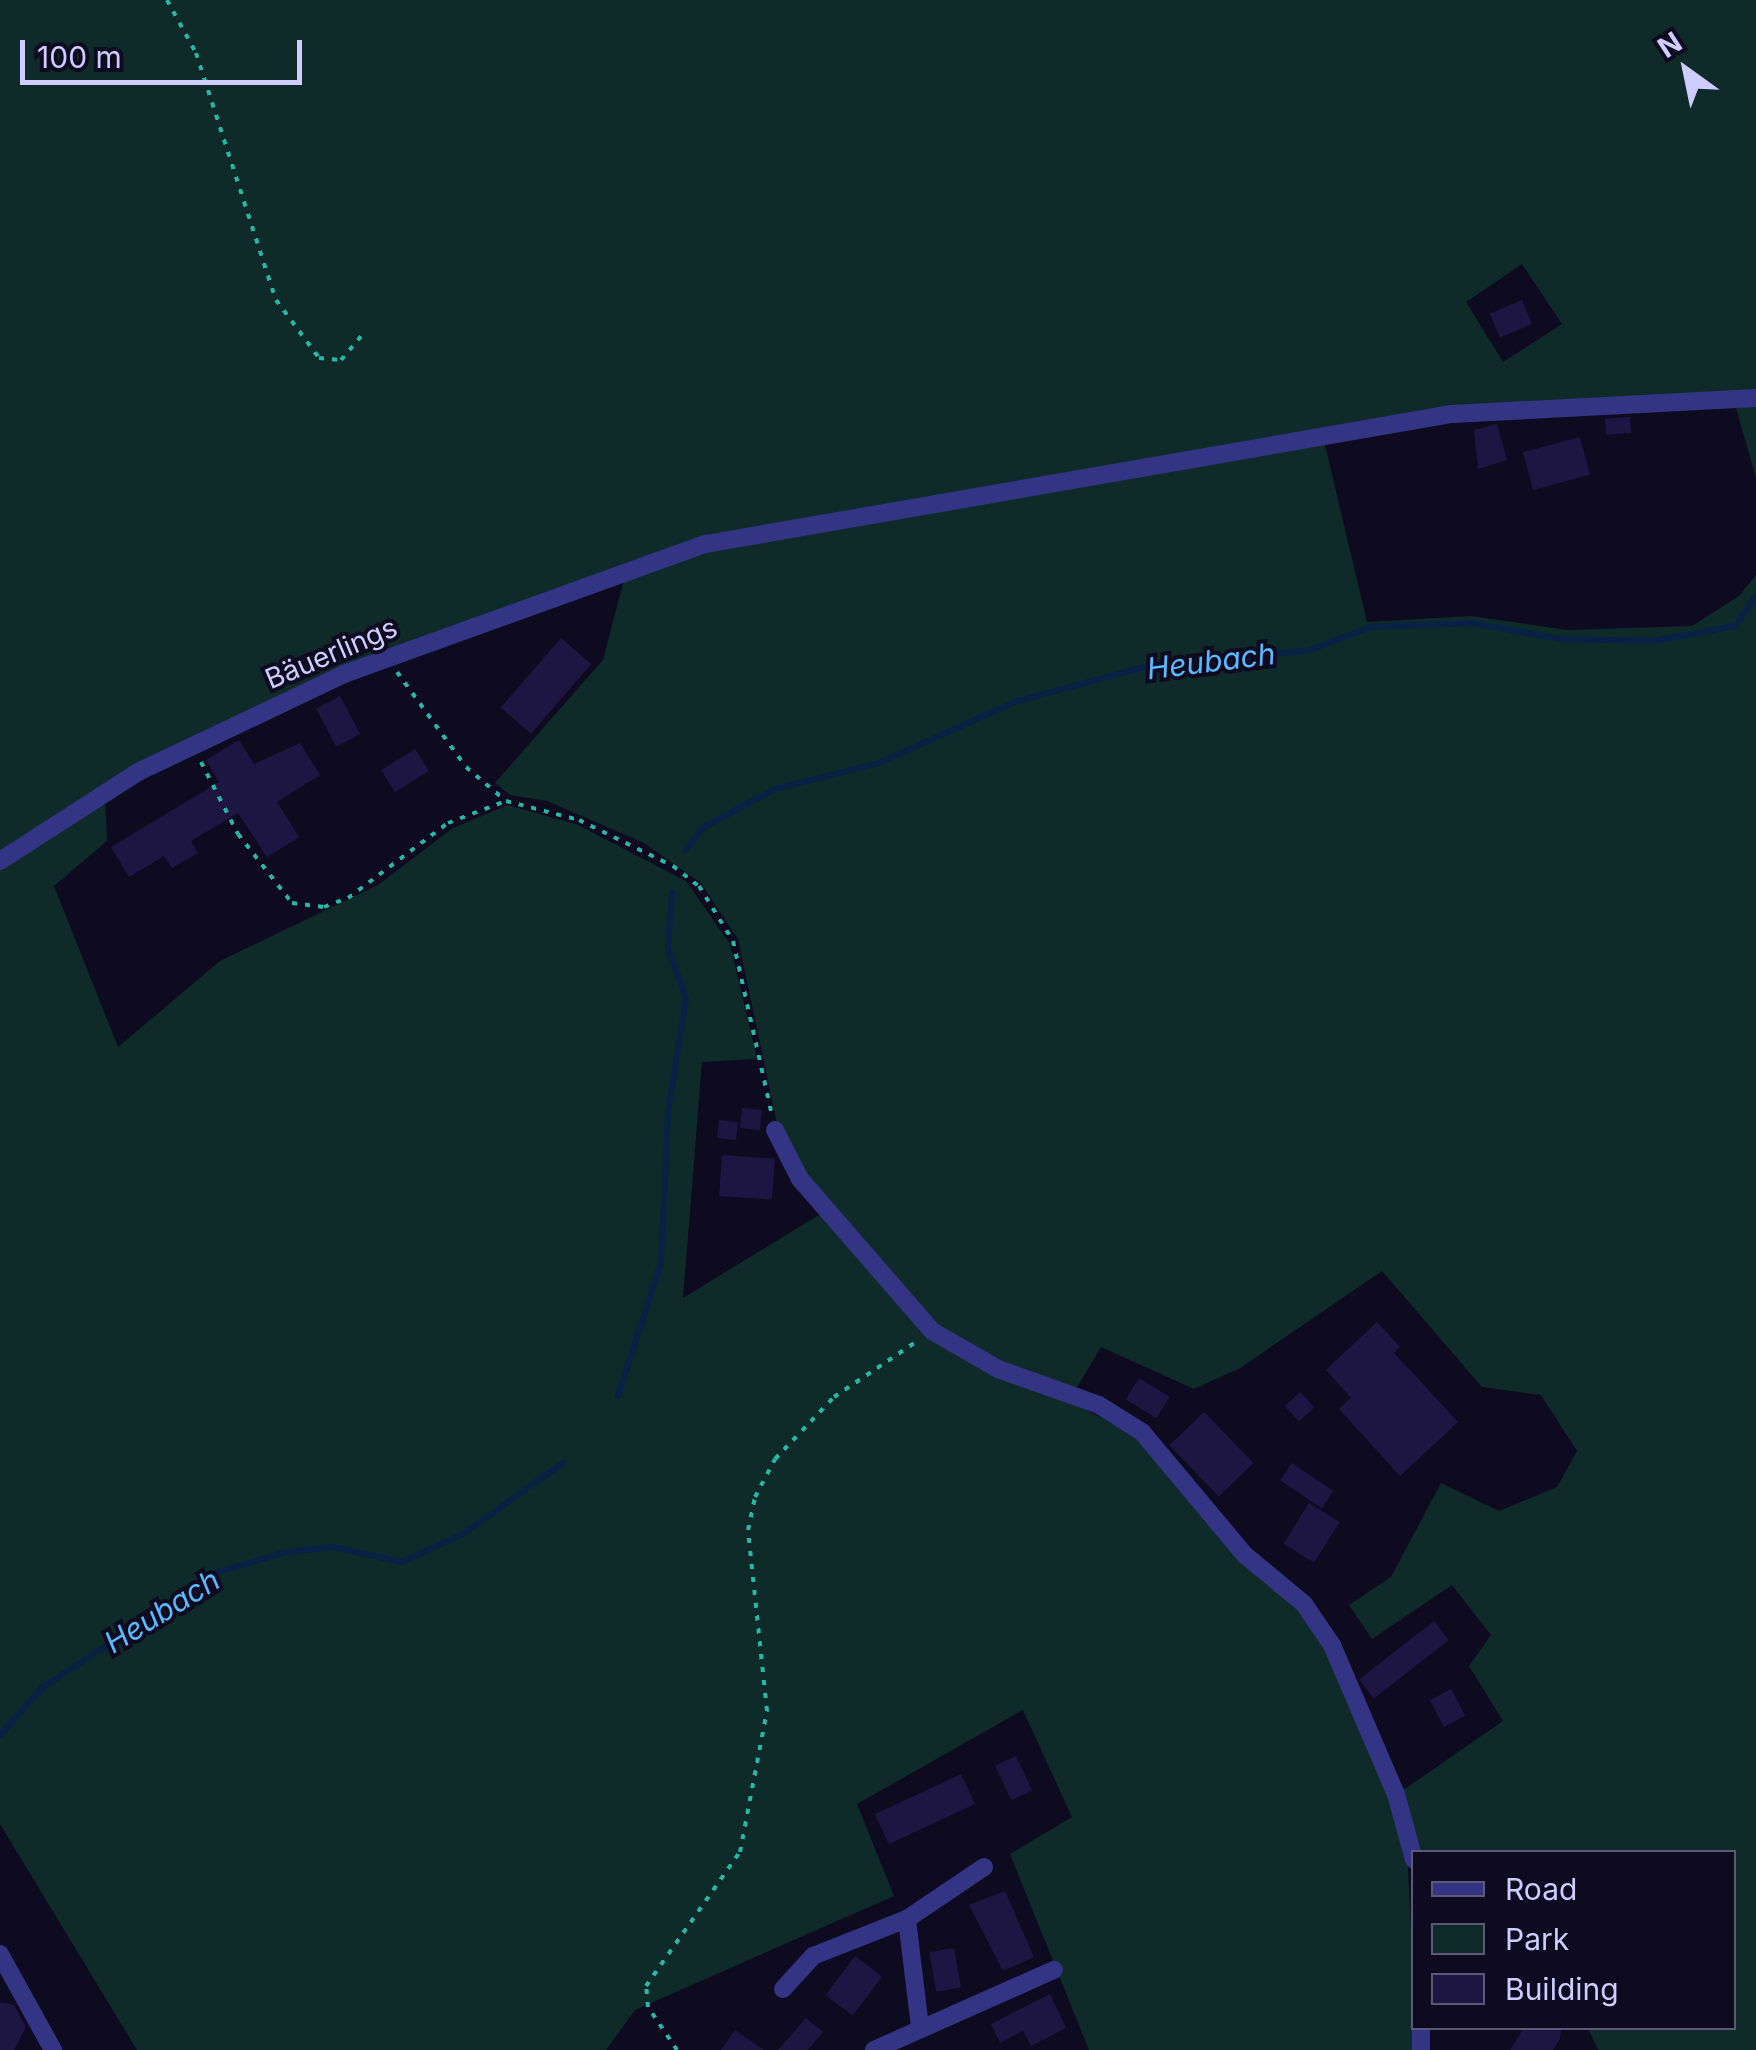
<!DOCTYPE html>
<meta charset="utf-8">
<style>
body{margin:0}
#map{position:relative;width:1756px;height:2050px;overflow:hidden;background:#0e0b21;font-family:Inter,sans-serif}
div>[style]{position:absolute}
.green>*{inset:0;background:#0e2b29}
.stream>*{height:6px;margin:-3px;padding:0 3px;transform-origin:3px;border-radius:3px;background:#082144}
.building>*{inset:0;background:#1d1643;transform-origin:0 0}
.path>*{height:4px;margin-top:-2px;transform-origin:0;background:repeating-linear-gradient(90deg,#25b9a9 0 5px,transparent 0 13px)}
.minor>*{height:18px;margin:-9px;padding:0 9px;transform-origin:9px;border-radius:9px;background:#333483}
span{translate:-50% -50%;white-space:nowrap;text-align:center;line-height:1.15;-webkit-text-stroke:8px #0e0b21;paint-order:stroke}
.street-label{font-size:28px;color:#cfccff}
.water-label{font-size:30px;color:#5abaff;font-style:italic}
.legend{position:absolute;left:1411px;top:1850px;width:325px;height:180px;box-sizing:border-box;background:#0e0b21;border:2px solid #5b587a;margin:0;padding:12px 18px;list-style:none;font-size:30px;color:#cfccff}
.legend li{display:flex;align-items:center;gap:20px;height:50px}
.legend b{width:50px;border:2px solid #5b587a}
.north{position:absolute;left:1636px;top:20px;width:100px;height:100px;-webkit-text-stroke:8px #0e0b21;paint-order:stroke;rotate:327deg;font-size:28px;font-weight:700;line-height:40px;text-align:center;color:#cfccff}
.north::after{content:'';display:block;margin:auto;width:35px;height:45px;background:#cfccff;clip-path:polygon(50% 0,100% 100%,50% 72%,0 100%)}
.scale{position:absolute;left:20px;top:40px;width:282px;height:45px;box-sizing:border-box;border:5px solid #cfccff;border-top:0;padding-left:12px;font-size:30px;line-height:35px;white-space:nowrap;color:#cfccff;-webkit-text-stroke:8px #0e0b21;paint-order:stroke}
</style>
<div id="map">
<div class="green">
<i style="clip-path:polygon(evenodd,0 0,1756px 0,1756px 394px,1526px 402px,704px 537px,391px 648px,135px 766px,0 854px,0 0,1522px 264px,1562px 324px,1503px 362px,1466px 302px,1522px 264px)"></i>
<i style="clip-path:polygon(1734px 401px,1756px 401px,1756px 478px)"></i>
<i style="clip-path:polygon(1324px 441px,1367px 622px,1471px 616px,1567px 630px,1692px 626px,1739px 596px,1756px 575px,1756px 2050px,1598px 2050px,1588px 2028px,1734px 2028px,1734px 1852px,1415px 1852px,1399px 1793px,1503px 1721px,1469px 1666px,1491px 1635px,1452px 1585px,1372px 1639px,1349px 1605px,1391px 1577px,1441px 1483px,1499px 1511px,1557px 1487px,1577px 1451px,1541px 1395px,1482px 1387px,1382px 1271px,1240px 1368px,1194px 1389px,1101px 1347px,1076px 1389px,1000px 1364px,936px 1327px,803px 1177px,778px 1128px,738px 939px,701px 883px,644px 843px,547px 801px,510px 795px,495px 783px,603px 660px,625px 576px,706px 552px)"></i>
<i style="clip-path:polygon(105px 798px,107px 841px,54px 886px,118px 1047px,220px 961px,378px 885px,453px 828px,508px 805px,578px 825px,686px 881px,730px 944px,757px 1059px,702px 1062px,683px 1298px,822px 1213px,922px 1330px,1139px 1436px,1316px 1627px,1393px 1796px,1407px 1848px,1417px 2050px,1089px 2050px,1010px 1854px,1072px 1817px,1023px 1710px,857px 1804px,894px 1896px,635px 2010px,606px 2050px,137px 2050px,0 1824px,0 869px)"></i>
</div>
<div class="stream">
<i style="left:685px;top:851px;width:31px;rotate:-52deg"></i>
<i style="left:704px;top:827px;width:81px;rotate:-28.2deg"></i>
<i style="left:775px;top:789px;width:107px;rotate:-14deg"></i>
<i style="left:879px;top:763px;width:149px;rotate:-24.2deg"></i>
<i style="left:1015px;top:702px;width:130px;rotate:-15.2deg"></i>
<i style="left:1140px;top:668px;width:171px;rotate:-6deg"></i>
<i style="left:1310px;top:650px;width:65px;rotate:-20.7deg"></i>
<i style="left:1371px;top:627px;width:101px;rotate:-2.3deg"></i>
<i style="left:1472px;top:623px;width:90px;rotate:10.2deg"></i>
<i style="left:1561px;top:639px;width:92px;rotate:1.2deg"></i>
<i style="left:1653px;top:641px;width:83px;rotate:-10.4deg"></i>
<i style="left:1735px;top:626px;width:37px;rotate:-55deg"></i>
<i style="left:618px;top:1396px;width:140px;rotate:-72.1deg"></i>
<i style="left:661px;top:1263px;width:151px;rotate:-87.3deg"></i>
<i style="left:668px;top:1112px;width:115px;rotate:-81deg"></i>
<i style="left:686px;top:998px;width:53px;rotate:-109.8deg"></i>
<i style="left:668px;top:948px;width:56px;rotate:-85.9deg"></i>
<i style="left:0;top:1735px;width:63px;rotate:-48.2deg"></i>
<i style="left:42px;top:1688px;width:211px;rotate:-33.4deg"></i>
<i style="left:218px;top:1572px;width:71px;rotate:-16.4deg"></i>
<i style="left:286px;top:1552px;width:47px;rotate:-6.1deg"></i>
<i style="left:333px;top:1547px;width:71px;rotate:12.3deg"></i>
<i style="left:402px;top:1562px;width:67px;rotate:-24.7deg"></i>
<i style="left:463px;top:1534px;width:123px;rotate:-35.4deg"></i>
</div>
<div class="building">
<i style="left:1522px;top:300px;width:26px;height:35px;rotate:67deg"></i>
<i style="left:1630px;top:417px;width:16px;height:25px;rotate:86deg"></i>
<i style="clip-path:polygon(1497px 424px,1507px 460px,1478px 469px,1474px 430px)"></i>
<i style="left:1580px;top:437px;width:39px;height:59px;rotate:75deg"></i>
<i style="left:561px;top:638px;width:40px;height:92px;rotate:41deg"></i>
<i style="left:340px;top:696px;width:43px;height:27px;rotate:62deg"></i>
<i style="clip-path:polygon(239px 740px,254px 764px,300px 743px,320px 775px,277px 802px,299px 837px,267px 857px,238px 813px,191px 841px,198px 853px,172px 868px,164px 856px,129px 877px,111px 847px,219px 782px,206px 760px)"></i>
<i style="left:415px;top:749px;width:26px;height:40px;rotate:58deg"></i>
<i style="left:742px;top:1108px;width:20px;height:20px;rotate:6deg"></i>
<i style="left:719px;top:1120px;width:19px;height:18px;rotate:6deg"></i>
<i style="left:722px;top:1155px;width:53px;height:41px;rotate:4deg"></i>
<i style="clip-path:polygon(1377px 1322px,1400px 1347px,1394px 1353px,1458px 1422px,1400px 1476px,1339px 1409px,1351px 1398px,1326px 1370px)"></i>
<i style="left:1139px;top:1378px;width:36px;height:25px;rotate:32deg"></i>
<i style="left:1300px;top:1392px;width:21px;height:21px;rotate:47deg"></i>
<i style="left:1204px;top:1412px;width:71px;height:48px;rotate:46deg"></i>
<i style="left:1292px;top:1463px;width:50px;height:21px;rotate:34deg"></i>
<i style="left:1309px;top:1503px;width:36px;height:48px;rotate:32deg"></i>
<i style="left:1434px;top:1621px;width:24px;height:95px;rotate:52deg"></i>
<i style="left:1451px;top:1689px;width:30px;height:24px;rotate:62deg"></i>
<i style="left:1016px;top:1756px;width:38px;height:23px;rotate:65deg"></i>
<i style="left:961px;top:1774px;width:33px;height:95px;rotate:65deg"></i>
<i style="clip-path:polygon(1005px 1891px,1034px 1957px,1003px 1971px,969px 1905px)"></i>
<i style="left:954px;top:1948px;width:40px;height:25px;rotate:80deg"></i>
<i style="left:855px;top:1956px;width:34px;height:49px;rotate:37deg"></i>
<i style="clip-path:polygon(1050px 1994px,1066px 2028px,1031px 2046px,1023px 2031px,1000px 2043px,991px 2024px)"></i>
<i style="clip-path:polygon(0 2002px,14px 2005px,26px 2027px,14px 2050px,0 2050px)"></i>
<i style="clip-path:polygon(806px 2018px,823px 2032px,808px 2050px,778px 2050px)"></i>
<i style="clip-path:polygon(1524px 2028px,1561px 2028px,1560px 2039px,1553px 2050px,1510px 2050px)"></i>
<i style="clip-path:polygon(735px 2030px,764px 2050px,721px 2050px)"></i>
</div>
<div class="path">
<i style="left:167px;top:0;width:60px;rotate:61.3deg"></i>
<i style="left:196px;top:53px;width:260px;rotate:72.1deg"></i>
<i style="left:276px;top:300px;width:72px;rotate:53.4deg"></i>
<i style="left:319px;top:358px;width:22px;rotate:5deg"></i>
<i style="left:341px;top:360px;width:33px;rotate:-50deg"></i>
<i style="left:397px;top:672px;width:117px;rotate:54deg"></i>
<i style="left:466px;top:767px;width:52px;rotate:40.4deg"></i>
<i style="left:201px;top:762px;width:81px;rotate:62.8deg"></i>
<i style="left:238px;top:834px;width:88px;rotate:52deg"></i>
<i style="left:292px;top:903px;width:32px;rotate:7deg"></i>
<i style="left:324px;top:907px;width:26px;rotate:-21deg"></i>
<i style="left:348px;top:898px;width:125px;rotate:-36.9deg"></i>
<i style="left:448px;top:823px;width:62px;rotate:-20.8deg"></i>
<i style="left:506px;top:801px;width:75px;rotate:14.6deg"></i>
<i style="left:579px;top:820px;width:105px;rotate:26.1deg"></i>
<i style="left:673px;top:866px;width:33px;rotate:38deg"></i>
<i style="left:699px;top:886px;width:65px;rotate:58.3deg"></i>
<i style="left:733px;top:941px;width:178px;rotate:77.4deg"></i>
<i style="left:677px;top:2050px;width:52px;rotate:-124deg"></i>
<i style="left:648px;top:2007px;width:21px;rotate:-95deg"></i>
<i style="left:646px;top:1986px;width:164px;rotate:-55deg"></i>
<i style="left:740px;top:1852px;width:144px;rotate:-79.2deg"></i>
<i style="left:767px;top:1711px;width:182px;rotate:-96deg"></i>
<i style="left:748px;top:1530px;width:34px;rotate:-78deg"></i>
<i style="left:755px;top:1497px;width:43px;rotate:-62.2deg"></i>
<i style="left:775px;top:1459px;width:86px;rotate:-46.4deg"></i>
<i style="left:834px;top:1397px;width:99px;rotate:-33.9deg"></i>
</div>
<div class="minor">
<i style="left:0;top:861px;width:164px;rotate:-32.8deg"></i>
<i style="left:138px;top:772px;width:228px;rotate:-25.4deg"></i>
<i style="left:344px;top:674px;width:385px;rotate:-19.8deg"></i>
<i style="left:706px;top:544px;width:757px;rotate:-9.89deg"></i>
<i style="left:1452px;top:414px;width:304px;rotate:-3deg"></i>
<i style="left:775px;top:1130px;width:55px;rotate:63deg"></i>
<i style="left:800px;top:1179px;width:201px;rotate:49deg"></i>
<i style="left:932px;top:1331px;width:76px;rotate:29.9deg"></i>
<i style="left:998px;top:1369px;width:107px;rotate:19.6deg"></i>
<i style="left:1099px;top:1405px;width:51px;rotate:32.1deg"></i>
<i style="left:1142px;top:1432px;width:160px;rotate:50.1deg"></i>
<i style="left:1245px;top:1555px;width:77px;rotate:39.7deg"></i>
<i style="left:1304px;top:1604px;width:50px;rotate:55.7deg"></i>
<i style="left:1332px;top:1645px;width:162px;rotate:66.8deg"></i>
<i style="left:1396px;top:1794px;width:68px;rotate:74.7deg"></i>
<i style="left:0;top:1954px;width:110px;rotate:61.1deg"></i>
<i style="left:783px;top:1989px;width:45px;rotate:-47.7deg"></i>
<i style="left:813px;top:1956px;width:101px;rotate:-21.5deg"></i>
<i style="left:920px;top:2027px;width:109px;rotate:-96.9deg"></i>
<i style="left:907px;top:1919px;width:93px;rotate:-34deg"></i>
<i style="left:1421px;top:2028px;width:22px;rotate:90deg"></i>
<i style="left:874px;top:2050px;width:197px;rotate:-24deg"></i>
</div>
<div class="street-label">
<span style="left:331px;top:653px;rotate:-23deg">Bäuerlings</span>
</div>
<div class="water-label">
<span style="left:1211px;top:661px;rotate:-7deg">Heubach</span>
<span style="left:162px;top:1611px;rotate:-32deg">Heubach</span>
</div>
<ul class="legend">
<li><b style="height:12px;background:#333483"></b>Road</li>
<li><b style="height:28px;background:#0e2b29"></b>Park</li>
<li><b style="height:28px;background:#1d1643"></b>Building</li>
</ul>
<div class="north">N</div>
<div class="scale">100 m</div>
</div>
